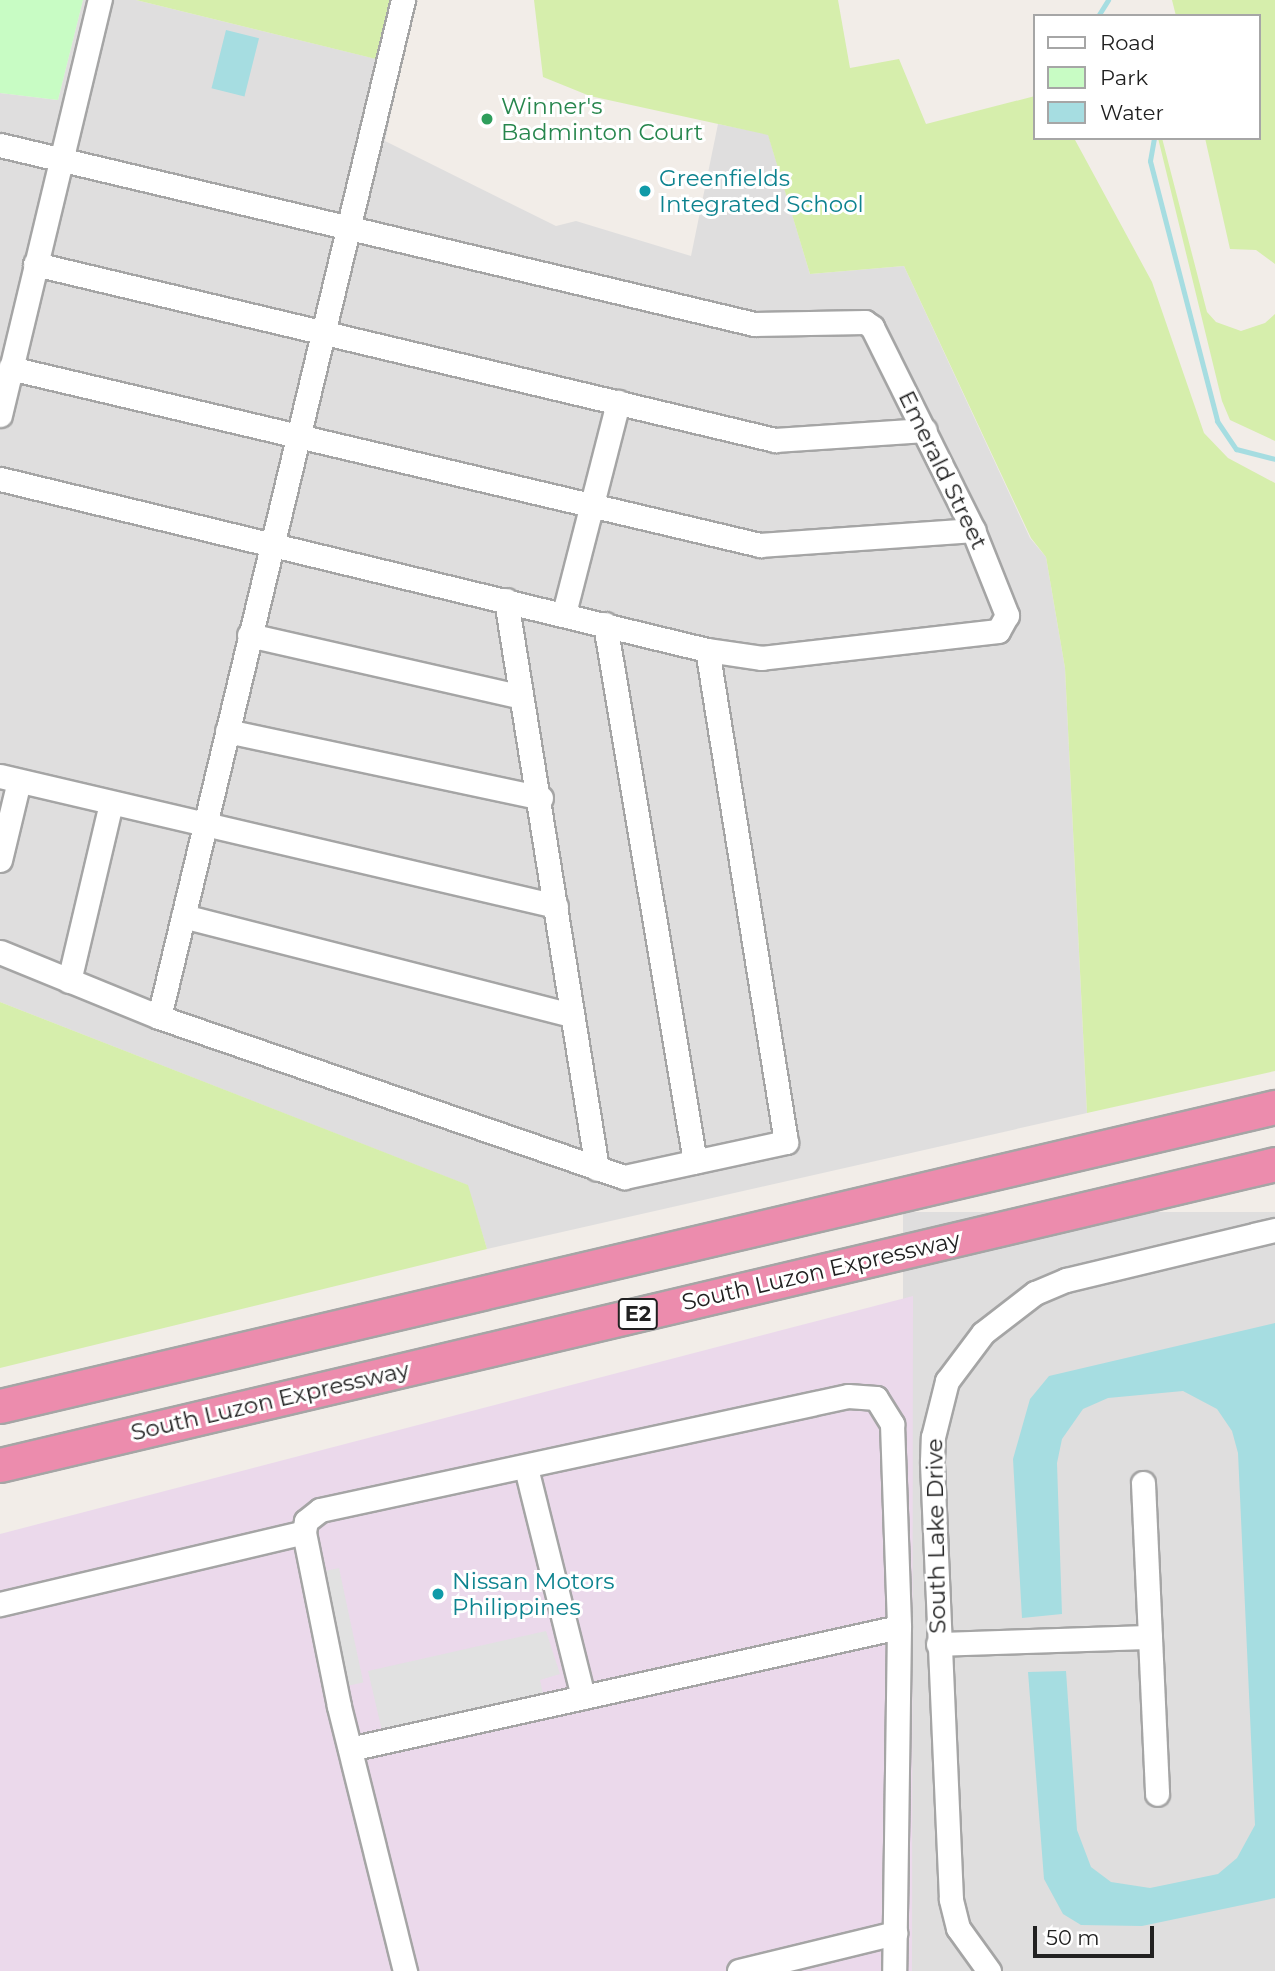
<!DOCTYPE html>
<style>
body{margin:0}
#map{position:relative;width:1275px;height:1971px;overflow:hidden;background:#f2ede8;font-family:Montserrat,sans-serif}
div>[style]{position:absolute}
.residential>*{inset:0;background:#dfdede;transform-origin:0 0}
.industrial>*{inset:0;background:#ebd9eb}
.grass>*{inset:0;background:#d6eeac}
.park>*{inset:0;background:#c8fcc4}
.parking>*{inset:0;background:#e1e1e1;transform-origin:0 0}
.water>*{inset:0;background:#a6dde1;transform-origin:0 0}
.stream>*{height:5px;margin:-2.5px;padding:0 2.5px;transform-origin:2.5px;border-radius:2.5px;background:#a6dde1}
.roads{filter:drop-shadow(2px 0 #a5a5a5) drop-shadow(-2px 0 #a5a5a5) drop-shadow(0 2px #a5a5a5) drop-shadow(0 -2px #a5a5a5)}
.minor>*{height:23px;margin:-11.5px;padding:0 11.5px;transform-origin:11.5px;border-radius:11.5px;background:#fff}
.highway>*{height:33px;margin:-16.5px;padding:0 16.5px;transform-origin:16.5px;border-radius:16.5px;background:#ec8cad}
.dots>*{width:19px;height:19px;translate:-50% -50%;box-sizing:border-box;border:4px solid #fff;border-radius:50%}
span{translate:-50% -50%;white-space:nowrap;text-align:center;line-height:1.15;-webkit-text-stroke:6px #fff;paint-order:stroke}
.shield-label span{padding:2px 5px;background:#fff;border:2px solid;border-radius:5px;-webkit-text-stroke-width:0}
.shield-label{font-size:21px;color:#212121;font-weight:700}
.leisure-label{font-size:23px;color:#27864d}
.left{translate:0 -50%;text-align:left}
.culture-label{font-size:23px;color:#0d838f}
.street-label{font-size:23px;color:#212121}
.legend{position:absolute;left:1033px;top:14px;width:228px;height:126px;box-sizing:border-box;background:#fff;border:2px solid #a6a6a6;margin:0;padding:9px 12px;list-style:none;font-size:21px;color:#212121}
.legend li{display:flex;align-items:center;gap:14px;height:35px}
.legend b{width:35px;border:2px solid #a6a6a6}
.scale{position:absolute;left:1033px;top:1926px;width:121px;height:32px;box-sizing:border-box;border:4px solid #212121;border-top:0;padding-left:9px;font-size:21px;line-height:24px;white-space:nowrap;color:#212121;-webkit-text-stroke:5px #fff;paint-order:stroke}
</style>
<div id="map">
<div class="residential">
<i style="clip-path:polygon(83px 0,136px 0,401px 65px,385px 141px,556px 226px,576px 221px,691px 256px,718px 124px,768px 134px,810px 274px,904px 266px,1030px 538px,1046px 557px,1065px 668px,1087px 1113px,487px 1249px,467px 1185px,0 1002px,0 93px,58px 100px)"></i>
<i style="left:1275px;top:1212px;width:759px;height:372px;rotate:90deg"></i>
</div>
<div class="industrial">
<i style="clip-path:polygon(913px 1296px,912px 1971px,0 1971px,0 1534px)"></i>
</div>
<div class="grass">
<i style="clip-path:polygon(136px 0,394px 0,380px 60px)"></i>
<i style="clip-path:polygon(534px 0,838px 0,850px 68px,899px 59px,926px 124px,1035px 96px,1035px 138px,1074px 138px,1152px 282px,1204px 433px,1228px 458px,1275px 483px,1275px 1071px,1087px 1113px,1065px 668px,1046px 557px,1031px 538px,904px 266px,810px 274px,768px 135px,590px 96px,543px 77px)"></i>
<i style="clip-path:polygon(1172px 0,1275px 0,1275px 264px,1256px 250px,1230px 249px,1205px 138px,1259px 138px,1259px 16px,1176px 16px)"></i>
<i style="clip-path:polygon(1158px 138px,1162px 138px,1207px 312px,1216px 322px,1241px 331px,1265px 323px,1275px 314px,1275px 441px,1230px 420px,1222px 401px)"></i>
<i style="clip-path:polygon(0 1002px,468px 1185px,487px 1249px,0 1368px)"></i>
</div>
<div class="park">
<i style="clip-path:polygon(0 0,83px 0,58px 100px,0 93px)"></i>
</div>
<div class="parking">
<i style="left:339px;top:1568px;width:117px;height:17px;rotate:78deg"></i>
<i style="clip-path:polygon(546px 1631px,560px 1674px,540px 1680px,543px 1694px,382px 1731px,368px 1671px)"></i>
</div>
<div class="water">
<i style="left:226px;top:30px;width:34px;height:60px;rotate:14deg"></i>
<i style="clip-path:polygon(1275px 1323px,1275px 1898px,1142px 1926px,1081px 1925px,1063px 1914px,1044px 1879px,1028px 1672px,1066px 1671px,1077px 1830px,1091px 1867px,1111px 1882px,1150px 1888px,1218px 1874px,1237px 1858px,1255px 1825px,1238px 1453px,1232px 1431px,1217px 1409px,1183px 1391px,1108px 1398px,1083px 1409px,1062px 1439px,1057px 1463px,1062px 1614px,1022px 1618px,1013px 1459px,1030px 1399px,1049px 1376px)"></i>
</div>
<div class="stream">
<i style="left:1098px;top:16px;width:19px;rotate:-58deg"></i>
<i style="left:1154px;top:138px;width:23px;rotate:100deg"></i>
<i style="left:1150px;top:161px;width:268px;rotate:75.5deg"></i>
<i style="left:1217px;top:421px;width:34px;rotate:56deg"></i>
<i style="left:1236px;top:449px;width:40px;rotate:14.4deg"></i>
</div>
<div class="roads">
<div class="minor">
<i style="left:0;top:145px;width:775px;rotate:13.35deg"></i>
<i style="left:754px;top:324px;width:111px;rotate:-1deg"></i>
<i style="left:865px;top:322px;width:9px;rotate:36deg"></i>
<i style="left:872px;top:327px;width:227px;rotate:63.5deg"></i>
<i style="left:973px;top:530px;width:92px;rotate:68.2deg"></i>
<i style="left:1007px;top:615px;width:18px;rotate:119deg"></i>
<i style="left:998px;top:631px;width:238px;rotate:173.5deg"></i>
<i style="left:762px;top:658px;width:56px;rotate:-171.7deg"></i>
<i style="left:707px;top:650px;width:727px;rotate:-166.4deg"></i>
<i style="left:35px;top:264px;width:761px;rotate:13.38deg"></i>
<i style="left:775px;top:440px;width:150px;rotate:-3.8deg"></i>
<i style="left:10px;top:368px;width:771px;rotate:13.28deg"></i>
<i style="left:760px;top:545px;width:214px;rotate:-4deg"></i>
<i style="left:0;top:415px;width:427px;rotate:-76.5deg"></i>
<i style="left:506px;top:600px;width:576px;rotate:80.91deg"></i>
<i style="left:564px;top:613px;width:218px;rotate:-75.6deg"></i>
<i style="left:605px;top:624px;width:545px;rotate:80.5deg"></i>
<i style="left:249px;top:635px;width:279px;rotate:12.8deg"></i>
<i style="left:227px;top:731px;width:321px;rotate:12deg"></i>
<i style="left:0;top:776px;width:571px;rotate:13.16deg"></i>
<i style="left:0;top:860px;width:81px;rotate:-76.5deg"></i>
<i style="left:183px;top:916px;width:401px;rotate:14.3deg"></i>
<i style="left:0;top:952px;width:172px;rotate:22.2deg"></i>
<i style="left:159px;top:1017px;width:492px;rotate:19deg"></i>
<i style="left:624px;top:1177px;width:166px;rotate:-12.2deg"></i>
<i style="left:786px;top:1142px;width:498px;rotate:-99.1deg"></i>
<i style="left:69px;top:981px;width:183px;rotate:-76.7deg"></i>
<i style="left:159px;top:1017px;width:1046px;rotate:-76.51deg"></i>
<i style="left:526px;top:1468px;width:236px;rotate:76deg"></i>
<i style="left:1143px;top:1483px;width:311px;rotate:87.4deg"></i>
<i style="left:0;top:1604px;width:312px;rotate:-13.3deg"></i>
<i style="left:938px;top:1644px;width:212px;rotate:-1.9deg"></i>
<i style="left:350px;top:1749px;width:562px;rotate:-12.53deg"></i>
<i style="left:405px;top:1971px;width:273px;rotate:-104deg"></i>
<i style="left:339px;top:1706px;width:177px;rotate:-101.4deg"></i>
<i style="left:304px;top:1532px;width:11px;rotate:-80deg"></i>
<i style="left:306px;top:1521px;width:18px;rotate:-38deg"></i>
<i style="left:320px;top:1510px;width:540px;rotate:-12.18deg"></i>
<i style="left:848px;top:1396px;width:28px;rotate:4deg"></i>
<i style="left:876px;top:1398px;width:31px;rotate:58deg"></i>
<i style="left:892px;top:1424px;width:203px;rotate:88deg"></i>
<i style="left:899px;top:1627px;width:344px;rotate:90.8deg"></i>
<i style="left:739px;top:1971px;width:161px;rotate:-13.7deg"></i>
<i style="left:989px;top:1971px;width:53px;rotate:-125.8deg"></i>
<i style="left:958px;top:1928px;width:30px;rotate:-104deg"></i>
<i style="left:951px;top:1899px;width:438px;rotate:-92.5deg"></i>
<i style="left:932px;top:1461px;width:24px;rotate:-88deg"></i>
<i style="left:933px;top:1437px;width:58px;rotate:-76deg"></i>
<i style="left:947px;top:1381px;width:60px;rotate:-53.1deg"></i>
<i style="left:983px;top:1333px;width:66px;rotate:-37.6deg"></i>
<i style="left:1035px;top:1293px;width:34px;rotate:-23deg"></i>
<i style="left:1066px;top:1280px;width:215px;rotate:-13.5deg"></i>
</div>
<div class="highway">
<i style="left:0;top:1406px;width:1310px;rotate:-13.2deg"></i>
<i style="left:0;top:1465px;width:1310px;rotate:-13.28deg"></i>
</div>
</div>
<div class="dots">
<i style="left:487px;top:119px;background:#2e9e5b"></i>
<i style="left:645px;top:191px;background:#0f9aa8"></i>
<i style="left:438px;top:1594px;background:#0f9aa8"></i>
</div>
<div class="shield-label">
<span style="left:638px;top:1314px">E2</span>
</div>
<div class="leisure-label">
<span class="left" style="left:501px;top:119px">Winner's<br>Badminton Court</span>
</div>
<div class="culture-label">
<span class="left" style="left:659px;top:191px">Greenfields<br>Integrated School</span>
<span class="left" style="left:452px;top:1594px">Nissan Motors<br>Philippines</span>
</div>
<div class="street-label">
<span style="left:943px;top:470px;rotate:64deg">Emerald Street</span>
<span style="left:821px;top:1271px;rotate:-13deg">South Luzon Expressway</span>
<span style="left:270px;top:1401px;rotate:-13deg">South Luzon Expressway</span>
<span style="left:936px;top:1536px;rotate:-91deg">South Lake Drive</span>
</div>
<ul class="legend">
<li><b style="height:9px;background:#fff"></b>Road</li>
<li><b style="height:19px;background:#c8fcc4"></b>Park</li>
<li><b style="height:19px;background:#a6dde1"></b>Water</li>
</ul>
<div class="scale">50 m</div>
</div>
